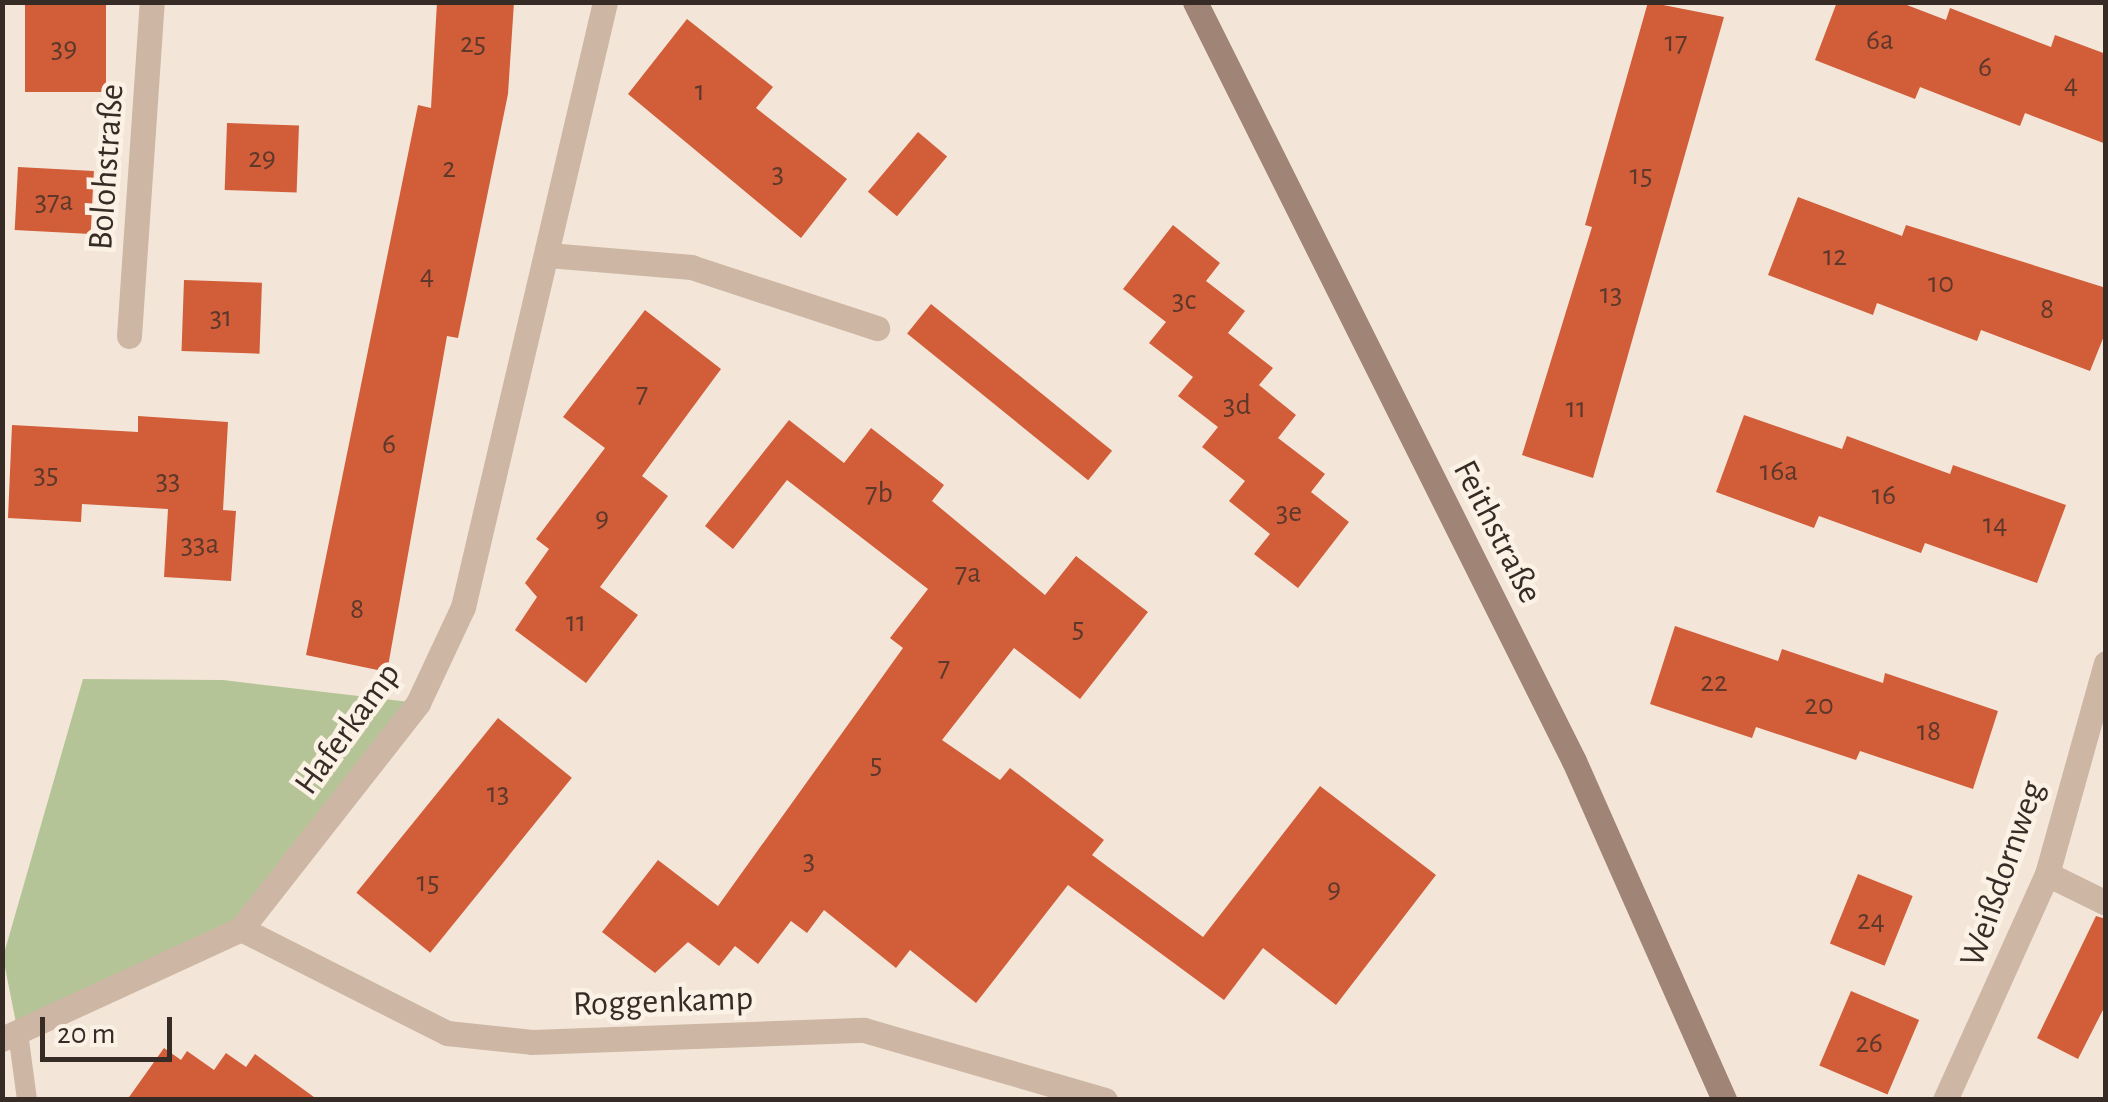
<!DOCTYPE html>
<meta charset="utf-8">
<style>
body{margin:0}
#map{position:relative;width:2108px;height:1102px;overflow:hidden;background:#f3e6d8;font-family:"Alegreya Sans",sans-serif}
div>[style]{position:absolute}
.green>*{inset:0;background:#b5c497}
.building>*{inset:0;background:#d15d39;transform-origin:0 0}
.service>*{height:20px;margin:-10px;padding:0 10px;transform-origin:10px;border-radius:10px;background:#cdb6a3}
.minor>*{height:25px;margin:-12.5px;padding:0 12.5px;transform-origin:12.5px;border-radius:12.5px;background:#cdb6a3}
.secondary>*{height:25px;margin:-12.5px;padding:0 12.5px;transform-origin:12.5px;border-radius:12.5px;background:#a08475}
span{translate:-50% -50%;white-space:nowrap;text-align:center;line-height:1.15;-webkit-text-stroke:9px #fbf1e5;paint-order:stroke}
.number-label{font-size:30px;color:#5e382b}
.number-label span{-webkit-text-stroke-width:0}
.street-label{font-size:35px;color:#372b26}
.frame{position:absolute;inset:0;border:5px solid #372b26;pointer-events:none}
.scale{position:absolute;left:40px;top:1017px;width:132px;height:45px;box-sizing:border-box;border:5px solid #372b26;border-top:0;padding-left:12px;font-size:30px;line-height:35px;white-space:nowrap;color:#372b26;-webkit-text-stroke:8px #fbf1e5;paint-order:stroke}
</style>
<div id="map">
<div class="green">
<i style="clip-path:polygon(83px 679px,223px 680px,418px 703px,241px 929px,18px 1033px,3px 957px)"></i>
</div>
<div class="building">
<i style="left:25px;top:2px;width:81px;height:90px"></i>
<i style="clip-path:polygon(437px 2px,514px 2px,508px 94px,458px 338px,447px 336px,387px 672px,306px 655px,418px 105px,431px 108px)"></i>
<i style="clip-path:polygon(1648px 2px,1724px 17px,1593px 478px,1522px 455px,1592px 227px,1585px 225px)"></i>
<i style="clip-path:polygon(1837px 2px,1899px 2px,1946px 20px,1950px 8px,2051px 47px,2055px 35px,2106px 54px,2106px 144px,2025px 113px,2020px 126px,1920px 87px,1915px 99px,1815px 60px)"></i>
<i style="clip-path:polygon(687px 19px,773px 87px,756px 108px,847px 179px,801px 238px,628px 94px)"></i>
<i style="left:227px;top:123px;width:72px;height:67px;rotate:2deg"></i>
<i style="left:918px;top:132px;width:38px;height:78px;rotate:40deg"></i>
<i style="left:18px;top:167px;width:76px;height:63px;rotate:3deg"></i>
<i style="clip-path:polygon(1798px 197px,1902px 236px,1906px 225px,2106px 288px,2106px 331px,2090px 371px,1981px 330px,1977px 341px,1877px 303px,1873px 315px,1768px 275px)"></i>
<i style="clip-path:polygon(1173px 225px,1220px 263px,1206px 281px,1245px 311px,1228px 333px,1273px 368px,1259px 385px,1296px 415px,1278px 438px,1325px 474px,1311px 492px,1349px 522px,1298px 588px,1254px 554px,1270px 534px,1229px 501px,1245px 481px,1202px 447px,1218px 427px,1178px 396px,1193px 377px,1149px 343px,1166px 322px,1123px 289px)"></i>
<i style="left:184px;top:280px;width:78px;height:71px;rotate:2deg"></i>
<i style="left:931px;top:304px;width:233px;height:38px;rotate:39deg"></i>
<i style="clip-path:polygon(645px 310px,721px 369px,642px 476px,668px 496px,600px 587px,638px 615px,586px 683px,515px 630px,537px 597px,525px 583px,549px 549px,536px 539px,605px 448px,563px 417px)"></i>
<i style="clip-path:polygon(1744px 415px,1842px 449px,1847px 436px,1950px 474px,1953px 465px,2066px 505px,2037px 583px,1925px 543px,1921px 553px,1819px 516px,1814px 528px,1716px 492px)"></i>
<i style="clip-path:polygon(138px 416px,228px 422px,223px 510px,236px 511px,231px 581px,164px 577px,168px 509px,82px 504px,81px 522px,8px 518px,12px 425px,138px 432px)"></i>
<i style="clip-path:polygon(789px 420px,844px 463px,871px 428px,944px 485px,932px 501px,1045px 595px,1076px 556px,1148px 612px,1080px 699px,1014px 648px,942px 740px,1000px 780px,1010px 768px,1104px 840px,1092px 855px,1203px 937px,1320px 786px,1436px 875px,1336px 1005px,1263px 948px,1224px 1000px,1068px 885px,976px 1003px,910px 950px,896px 968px,824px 910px,807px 933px,791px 921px,758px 964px,735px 946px,719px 966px,688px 942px,655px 973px,602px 932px,658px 860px,718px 906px,903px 648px,890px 638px,928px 589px,787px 480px,733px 549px,705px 526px)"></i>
<i style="clip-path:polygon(1675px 626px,1778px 661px,1782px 649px,1883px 683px,1885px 673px,1998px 711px,1973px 789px,1860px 751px,1856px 760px,1756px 727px,1752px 738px,1650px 704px)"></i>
<i style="left:498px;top:718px;width:95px;height:225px;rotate:39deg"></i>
<i style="left:1858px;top:874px;width:59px;height:75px;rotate:22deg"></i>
<i style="clip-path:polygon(2096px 916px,2106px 919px,2106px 1004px,2078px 1059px,2037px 1038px)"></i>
<i style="left:1851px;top:991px;width:74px;height:81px;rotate:23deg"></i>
<i style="clip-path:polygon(164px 1048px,181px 1060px,187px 1051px,214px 1070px,226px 1053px,246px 1067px,255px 1054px,318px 1100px,127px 1100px)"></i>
</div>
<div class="service">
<i style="left:18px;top:1033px;width:68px;rotate:82.3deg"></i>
</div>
<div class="minor">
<i style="left:548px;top:255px;width:144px;rotate:4.8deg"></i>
<i style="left:691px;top:267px;width:196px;rotate:18.2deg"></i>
<i style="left:129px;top:336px;width:335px;rotate:-86.1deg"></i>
<i style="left:2047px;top:874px;width:66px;rotate:26.2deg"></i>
<i style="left:241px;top:929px;width:231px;rotate:26.8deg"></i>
<i style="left:447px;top:1033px;width:85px;rotate:6deg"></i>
<i style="left:532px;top:1042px;width:332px;rotate:-2.1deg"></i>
<i style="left:864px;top:1030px;width:251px;rotate:16.2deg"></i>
<i style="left:2px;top:1039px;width:263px;rotate:-24.7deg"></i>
<i style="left:241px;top:929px;width:287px;rotate:-51.9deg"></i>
<i style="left:418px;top:703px;width:106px;rotate:-64.9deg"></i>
<i style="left:463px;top:607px;width:621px;rotate:-76.79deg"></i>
<i style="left:1945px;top:1100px;width:248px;rotate:-65.7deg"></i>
<i style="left:2047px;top:874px;width:219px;rotate:-74.4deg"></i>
</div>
<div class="secondary">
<i style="left:1195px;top:2px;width:848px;rotate:63.47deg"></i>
<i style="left:1574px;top:761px;width:371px;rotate:66.1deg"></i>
</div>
<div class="number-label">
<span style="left:1880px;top:40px">6a</span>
<span style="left:1676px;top:42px">17</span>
<span style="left:473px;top:43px">25</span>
<span style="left:64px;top:48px">39</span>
<span style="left:1985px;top:67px">6</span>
<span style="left:2071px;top:84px">4</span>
<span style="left:700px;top:91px">1</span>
<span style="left:262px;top:158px">29</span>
<span style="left:449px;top:168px">2</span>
<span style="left:778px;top:173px">3</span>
<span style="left:1641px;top:175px">15</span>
<span style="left:54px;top:201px">37a</span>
<span style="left:1835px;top:256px">12</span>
<span style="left:427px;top:275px">4</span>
<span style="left:1941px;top:283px">10</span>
<span style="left:1611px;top:294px">13</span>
<span style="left:1184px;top:300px">3c</span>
<span style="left:2047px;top:309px">8</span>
<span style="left:221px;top:317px">31</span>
<span style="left:642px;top:393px">7</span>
<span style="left:1237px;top:405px">3d</span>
<span style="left:1576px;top:408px">11</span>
<span style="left:389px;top:444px">6</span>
<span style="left:1779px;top:471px">16a</span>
<span style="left:46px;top:474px">35</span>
<span style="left:168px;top:480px">33</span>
<span style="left:879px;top:493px">7b</span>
<span style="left:1884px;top:495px">16</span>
<span style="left:1289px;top:512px">3e</span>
<span style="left:602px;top:518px">9</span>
<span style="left:1995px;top:524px">14</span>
<span style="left:200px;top:544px">33a</span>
<span style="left:968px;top:573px">7a</span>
<span style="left:357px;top:609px">8</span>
<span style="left:576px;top:622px">11</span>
<span style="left:1078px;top:628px">5</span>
<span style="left:944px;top:667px">7</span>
<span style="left:1714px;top:682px">22</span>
<span style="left:1819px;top:705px">20</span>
<span style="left:1929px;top:731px">18</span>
<span style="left:876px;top:764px">5</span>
<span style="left:498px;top:793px">13</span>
<span style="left:809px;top:860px">3</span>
<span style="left:428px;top:882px">15</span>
<span style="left:1334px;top:889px">9</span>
<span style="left:1871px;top:920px">24</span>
<span style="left:1869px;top:1043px">26</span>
</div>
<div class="street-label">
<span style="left:107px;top:167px;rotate:-86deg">Bolohstraße</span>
<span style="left:1497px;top:532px;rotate:63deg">Feithstraße</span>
<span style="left:348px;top:729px;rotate:-54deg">Haferkamp</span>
<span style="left:2003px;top:874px;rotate:-71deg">Weißdornweg</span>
<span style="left:663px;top:1002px;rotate:-2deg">Roggenkamp</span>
</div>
<div class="frame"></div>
<div class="scale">20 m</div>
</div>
